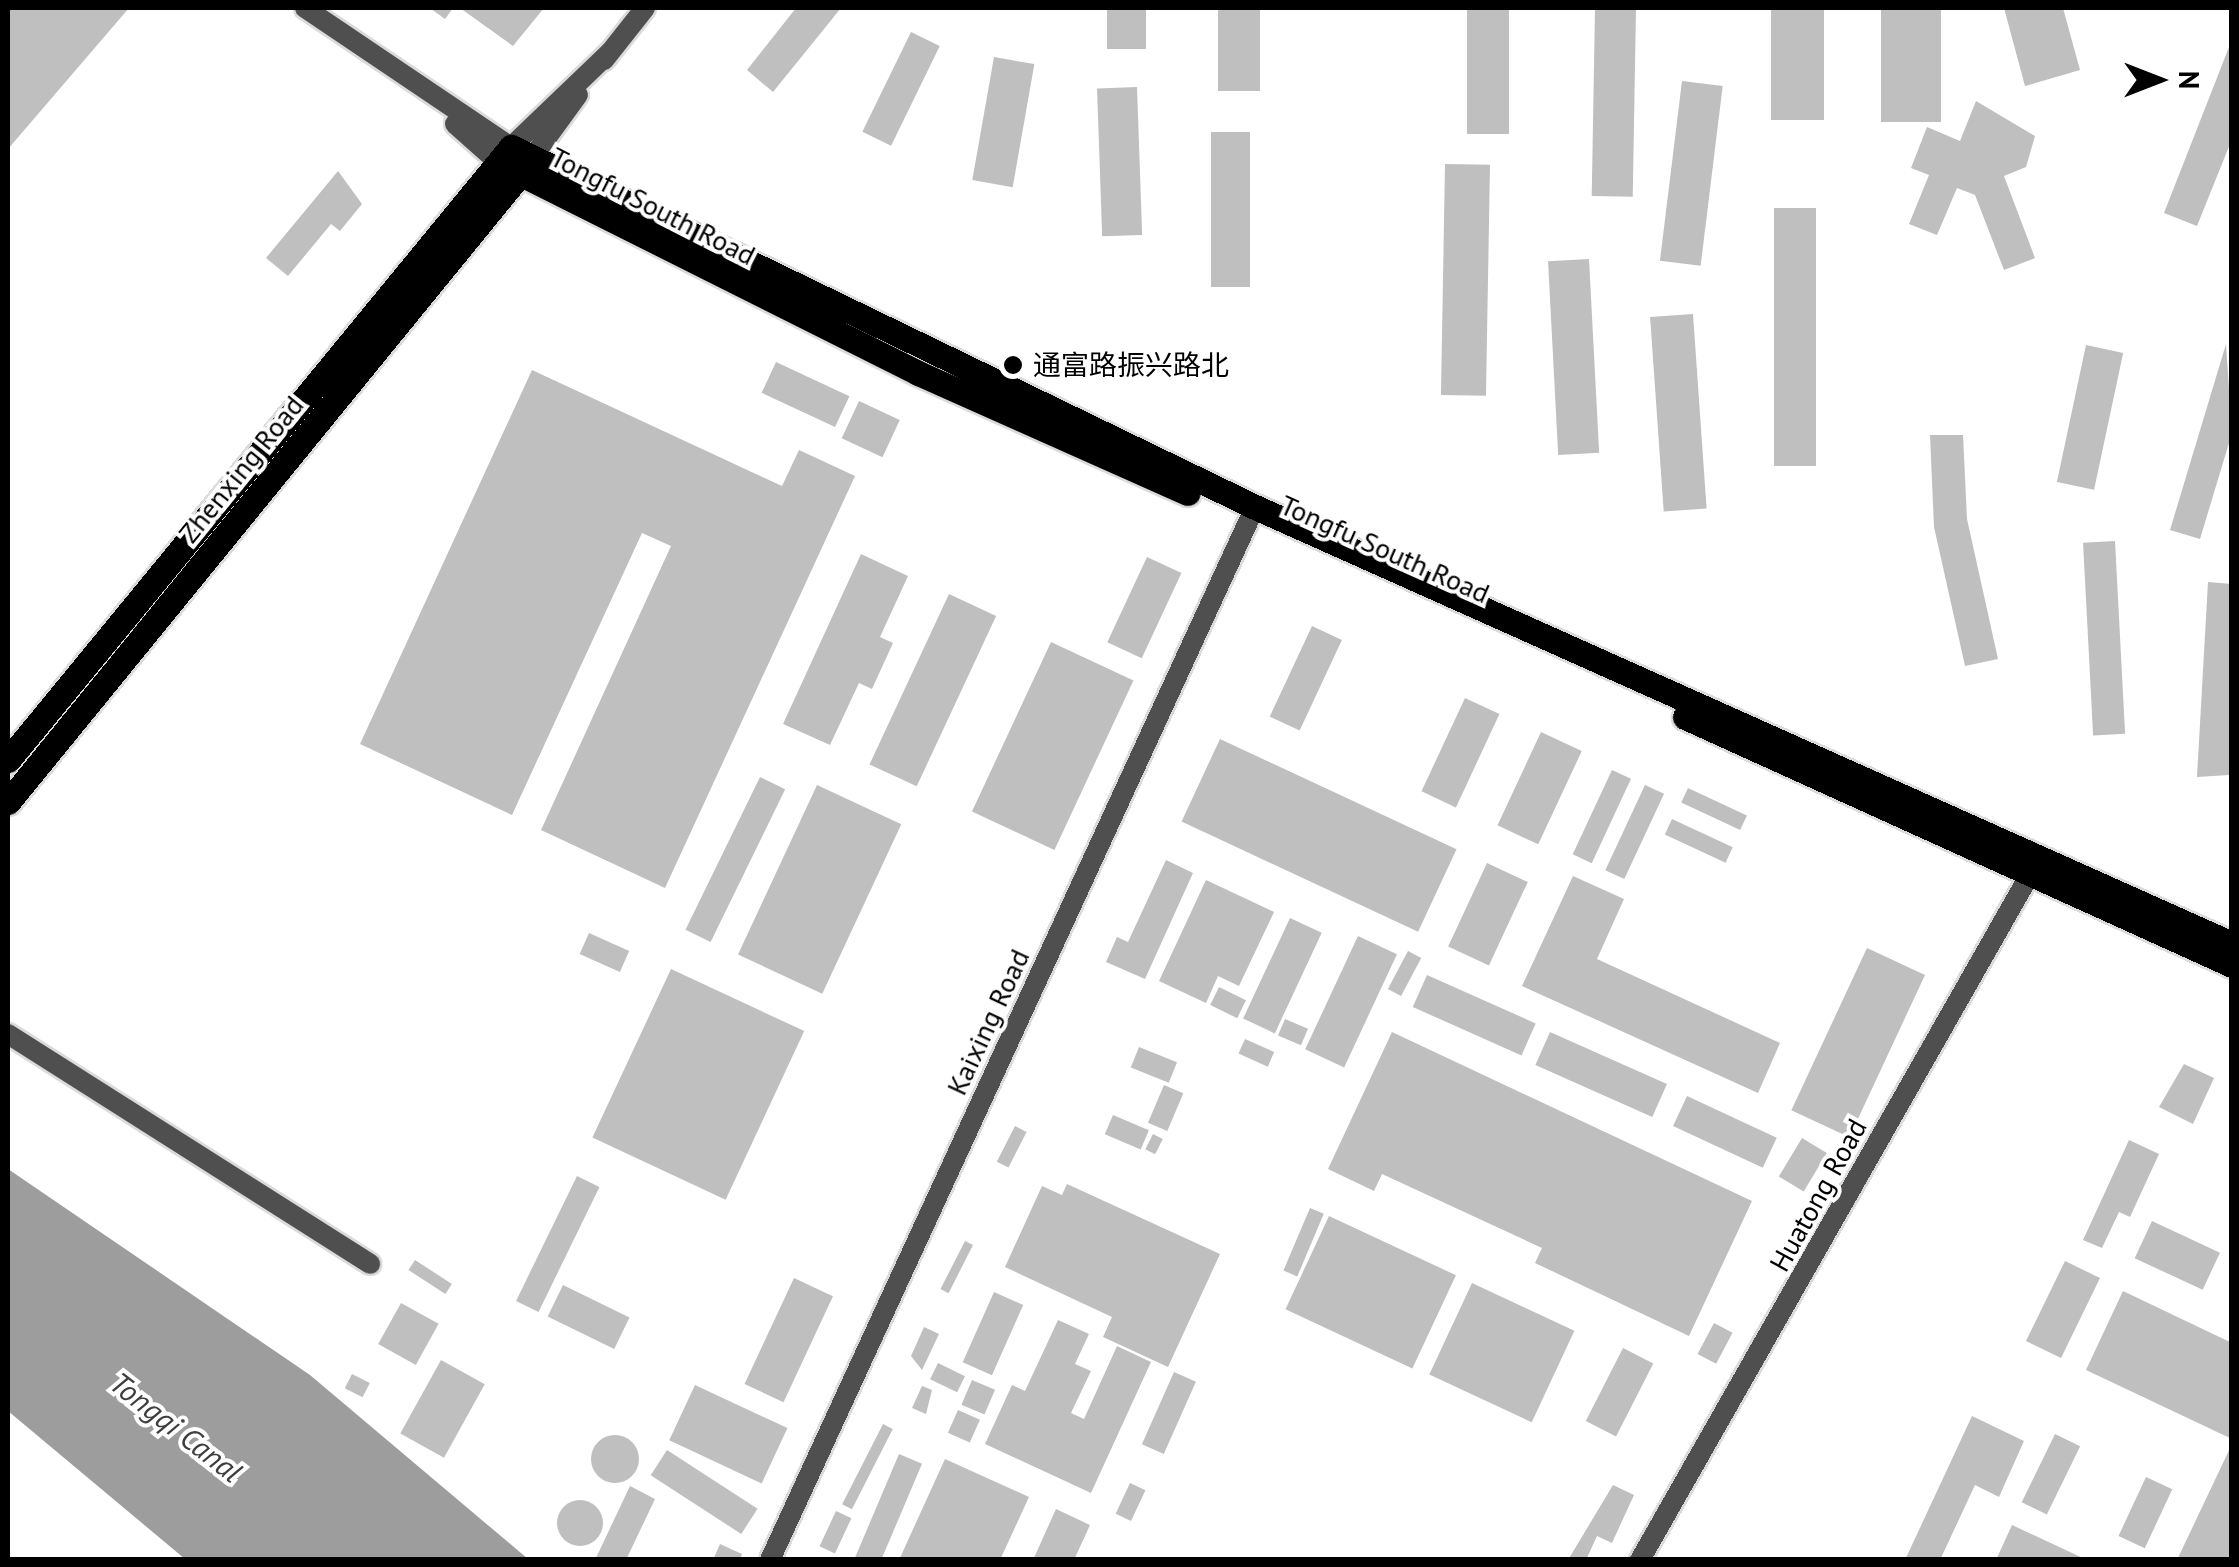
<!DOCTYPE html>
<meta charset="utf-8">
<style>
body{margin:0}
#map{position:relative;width:2239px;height:1567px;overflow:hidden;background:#fff;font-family:"PT Sans","Noto Sans SC",sans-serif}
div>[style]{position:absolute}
.water>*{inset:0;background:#9d9d9d}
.building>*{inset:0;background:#bfbfbf;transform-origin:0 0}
.round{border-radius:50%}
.roads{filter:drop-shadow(2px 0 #dbdbdb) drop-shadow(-2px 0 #dbdbdb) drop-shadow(0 2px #dbdbdb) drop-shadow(0 -2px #dbdbdb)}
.minor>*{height:20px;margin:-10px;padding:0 10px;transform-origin:10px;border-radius:10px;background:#4f4f4f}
.major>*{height:25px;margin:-12.5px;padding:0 12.5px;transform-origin:12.5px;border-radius:12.5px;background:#000}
.dots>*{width:28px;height:28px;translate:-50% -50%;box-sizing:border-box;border:5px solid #fff;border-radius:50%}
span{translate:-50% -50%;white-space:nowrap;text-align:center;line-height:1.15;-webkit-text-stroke:8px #fff;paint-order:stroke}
.street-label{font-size:28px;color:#000}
.poi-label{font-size:28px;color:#000}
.left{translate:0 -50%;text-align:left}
.water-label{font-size:30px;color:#3e3e3e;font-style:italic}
.frame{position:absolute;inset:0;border:10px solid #000;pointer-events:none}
.north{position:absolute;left:2109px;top:30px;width:100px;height:100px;-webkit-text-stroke:8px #fff;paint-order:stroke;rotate:90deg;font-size:28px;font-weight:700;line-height:40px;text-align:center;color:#000}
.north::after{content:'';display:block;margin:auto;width:35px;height:45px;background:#000;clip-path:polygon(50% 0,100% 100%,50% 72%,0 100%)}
</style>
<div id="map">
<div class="water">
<i style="clip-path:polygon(8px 1169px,310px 1375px,528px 1559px,185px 1559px,8px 1411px)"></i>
</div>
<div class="building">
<i style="clip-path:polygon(8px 8px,129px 8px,8px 149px)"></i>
<i style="clip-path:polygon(430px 8px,453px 8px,445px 19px)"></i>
<i style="clip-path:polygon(460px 8px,544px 8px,513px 46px)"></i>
<i style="clip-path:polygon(796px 8px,841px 8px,773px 92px,747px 70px)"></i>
<i style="left:1107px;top:8px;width:39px;height:41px"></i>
<i style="left:1218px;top:8px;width:42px;height:83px"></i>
<i style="left:1467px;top:8px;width:42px;height:126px"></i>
<i style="left:1595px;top:8px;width:41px;height:188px;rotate:1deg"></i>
<i style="left:1771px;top:8px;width:53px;height:112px"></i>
<i style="left:1881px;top:8px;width:60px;height:114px"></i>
<i style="clip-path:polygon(2004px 8px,2063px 8px,2080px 70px,2025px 86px)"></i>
<i style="left:911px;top:32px;width:32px;height:111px;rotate:26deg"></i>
<i style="clip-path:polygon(2231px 42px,2232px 139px,2197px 226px,2164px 213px)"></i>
<i style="left:994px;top:57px;width:41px;height:125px;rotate:10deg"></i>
<i style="left:1682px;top:81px;width:41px;height:181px;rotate:7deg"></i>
<i style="left:1137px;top:87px;width:148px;height:40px;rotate:88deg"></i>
<i style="clip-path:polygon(1976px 101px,2035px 136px,2026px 167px,2004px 176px,2035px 258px,2004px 270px,1975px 195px,1957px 188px,1937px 235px,1909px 224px,1929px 175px,1911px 168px,1927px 127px,1960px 141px)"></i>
<i style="left:1211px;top:132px;width:39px;height:155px"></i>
<i style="left:1445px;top:164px;width:45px;height:231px;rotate:1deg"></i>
<i style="clip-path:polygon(338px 171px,362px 204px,340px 231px,331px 224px,288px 276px,266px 258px)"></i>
<i style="left:1774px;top:208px;width:42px;height:258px"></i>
<i style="left:1589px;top:259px;width:194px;height:41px;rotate:87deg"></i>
<i style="left:1693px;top:314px;width:195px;height:43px;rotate:86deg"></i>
<i style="clip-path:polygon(2226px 344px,2232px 433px,2200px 539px,2170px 530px)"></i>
<i style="left:2086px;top:345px;width:38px;height:140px;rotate:12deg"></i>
<i style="left:776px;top:362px;width:81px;height:34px;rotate:25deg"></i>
<i style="clip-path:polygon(532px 370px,782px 486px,799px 450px,855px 476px,665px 888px,541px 830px,671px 546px,642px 533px,512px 815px,360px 744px)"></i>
<i style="left:859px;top:401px;width:45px;height:41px;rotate:25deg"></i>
<i style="clip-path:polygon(1930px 435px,1963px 435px,1967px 519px,1998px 659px,1965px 666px,1934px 527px)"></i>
<i style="left:2115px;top:541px;width:193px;height:32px;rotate:87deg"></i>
<i style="clip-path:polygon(861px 554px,908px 576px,880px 637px,893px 643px,872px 689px,859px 683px,830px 745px,783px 724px)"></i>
<i style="left:1147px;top:557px;width:38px;height:94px;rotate:25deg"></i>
<i style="clip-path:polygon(2208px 582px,2232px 584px,2229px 775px,2197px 777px)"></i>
<i style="left:949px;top:594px;width:52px;height:188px;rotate:25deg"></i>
<i style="left:1312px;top:626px;width:33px;height:100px;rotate:25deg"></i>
<i style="left:1051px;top:642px;width:91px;height:187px;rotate:25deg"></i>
<i style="left:1465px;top:698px;width:38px;height:103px;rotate:25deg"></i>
<i style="left:1541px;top:732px;width:45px;height:103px;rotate:25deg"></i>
<i style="left:1220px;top:739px;width:261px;height:91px;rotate:25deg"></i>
<i style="left:1612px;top:770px;width:21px;height:93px;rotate:25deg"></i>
<i style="left:760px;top:777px;width:28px;height:170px;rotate:26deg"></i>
<i style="left:817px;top:785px;width:93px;height:187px;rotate:25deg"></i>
<i style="left:1645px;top:785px;width:21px;height:94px;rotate:25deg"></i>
<i style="left:1688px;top:788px;width:65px;height:16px;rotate:25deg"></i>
<i style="left:1672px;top:819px;width:67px;height:17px;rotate:25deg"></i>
<i style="clip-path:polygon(1166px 860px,1193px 873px,1145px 979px,1106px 962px,1117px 937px,1128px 942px)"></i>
<i style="left:1487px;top:863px;width:45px;height:92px;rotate:25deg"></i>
<i style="clip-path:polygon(1573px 876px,1624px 899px,1597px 959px,1780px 1043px,1758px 1093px,1522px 986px)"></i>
<i style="clip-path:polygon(1206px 880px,1274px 912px,1239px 986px,1218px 976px,1206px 1003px,1159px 981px)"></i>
<i style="left:1290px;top:918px;width:35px;height:111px;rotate:25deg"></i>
<i style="left:589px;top:933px;width:44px;height:23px;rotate:24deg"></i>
<i style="left:1358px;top:936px;width:43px;height:125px;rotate:25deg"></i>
<i style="left:1867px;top:948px;width:64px;height:179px;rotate:25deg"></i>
<i style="left:1408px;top:951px;width:15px;height:43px;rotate:28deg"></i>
<i style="left:671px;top:969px;width:147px;height:186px;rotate:25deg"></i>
<i style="left:1427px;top:975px;width:119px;height:35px;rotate:24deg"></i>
<i style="left:1219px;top:987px;width:30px;height:20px;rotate:26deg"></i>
<i style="left:1285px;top:1019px;width:25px;height:18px;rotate:23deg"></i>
<i style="clip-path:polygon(1392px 1032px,1752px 1201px,1689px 1336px,1535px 1263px,1542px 1248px,1382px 1174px,1374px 1191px,1328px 1169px)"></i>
<i style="left:1550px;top:1032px;width:128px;height:36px;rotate:24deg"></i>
<i style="left:1245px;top:1039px;width:32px;height:16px;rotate:24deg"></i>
<i style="left:1139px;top:1047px;width:41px;height:22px;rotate:22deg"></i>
<i style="clip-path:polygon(2184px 1064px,2214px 1078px,2193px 1124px,2159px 1107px)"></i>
<i style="left:1164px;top:1085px;width:21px;height:41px;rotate:23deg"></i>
<i style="left:1687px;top:1096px;width:99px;height:33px;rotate:25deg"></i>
<i style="left:1113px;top:1115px;width:39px;height:21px;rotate:23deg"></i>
<i style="left:1015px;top:1126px;width:13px;height:40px;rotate:27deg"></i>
<i style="left:1153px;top:1134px;width:11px;height:17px;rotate:27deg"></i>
<i style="left:1802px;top:1138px;width:29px;height:45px;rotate:31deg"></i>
<i style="clip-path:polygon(2129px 1140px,2159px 1154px,2130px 1217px,2119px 1212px,2102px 1248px,2083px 1240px)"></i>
<i style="left:577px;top:1176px;width:25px;height:139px;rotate:26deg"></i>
<i style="clip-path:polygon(1067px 1184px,1220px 1254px,1168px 1367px,1103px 1337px,1112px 1317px,1005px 1267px,1042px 1186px,1062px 1195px)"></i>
<i style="left:1310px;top:1208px;width:15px;height:68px;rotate:23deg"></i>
<i style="left:1329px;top:1216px;width:140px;height:103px;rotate:25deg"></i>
<i style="left:2152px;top:1221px;width:75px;height:41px;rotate:25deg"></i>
<i style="left:965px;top:1241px;width:9px;height:54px;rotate:27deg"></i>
<i style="left:415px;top:1260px;width:44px;height:12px;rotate:33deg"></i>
<i style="left:2065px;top:1261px;width:39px;height:89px;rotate:26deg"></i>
<i style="left:794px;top:1278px;width:43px;height:117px;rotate:25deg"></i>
<i style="left:1472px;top:1283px;width:113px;height:101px;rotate:25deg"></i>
<i style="left:563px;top:1285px;width:74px;height:35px;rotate:26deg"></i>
<i style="clip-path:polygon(2123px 1291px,2232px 1343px,2232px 1439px,2086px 1370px)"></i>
<i style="left:994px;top:1292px;width:32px;height:77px;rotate:24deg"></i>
<i style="left:401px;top:1303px;width:43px;height:47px;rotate:29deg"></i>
<i style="clip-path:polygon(1058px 1320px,1089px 1334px,1075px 1364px,1091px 1371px,1071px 1413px,1084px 1419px,1117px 1346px,1151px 1362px,1091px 1493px,985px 1444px,1012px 1385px,1025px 1391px)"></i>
<i style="left:1714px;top:1323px;width:21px;height:35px;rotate:28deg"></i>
<i style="clip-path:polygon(924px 1327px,939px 1334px,922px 1370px,911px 1356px)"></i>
<i style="left:1623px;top:1348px;width:34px;height:82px;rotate:27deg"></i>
<i style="left:441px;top:1360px;width:50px;height:84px;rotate:29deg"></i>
<i style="left:938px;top:1363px;width:30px;height:18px;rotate:26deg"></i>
<i style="left:1174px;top:1372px;width:24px;height:79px;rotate:24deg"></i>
<i style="left:352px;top:1374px;width:20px;height:16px;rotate:27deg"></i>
<i style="left:972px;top:1380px;width:25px;height:27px;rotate:23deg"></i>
<i style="left:695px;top:1385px;width:102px;height:61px;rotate:25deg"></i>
<i style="clip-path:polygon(922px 1386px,932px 1390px,926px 1414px,912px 1408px)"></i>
<i style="left:958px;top:1410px;width:24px;height:25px;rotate:24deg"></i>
<i style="clip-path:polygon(1972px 1416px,2024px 1441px,1999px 1497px,1975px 1485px,1940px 1560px,1905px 1560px)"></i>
<i style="left:883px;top:1424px;width:11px;height:90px;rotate:27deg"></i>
<i style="left:2055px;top:1434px;width:28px;height:76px;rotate:26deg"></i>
<i class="round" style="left:591px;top:1435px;width:48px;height:48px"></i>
<i style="clip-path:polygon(2232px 1444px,2232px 1560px,2177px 1560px)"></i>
<i style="left:667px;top:1450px;width:108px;height:30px;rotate:33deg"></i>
<i style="left:899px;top:1454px;width:25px;height:116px;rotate:23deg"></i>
<i style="clip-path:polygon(945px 1459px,1029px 1497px,1000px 1560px,899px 1560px)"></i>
<i style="left:2146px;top:1477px;width:29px;height:65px;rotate:25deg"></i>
<i style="left:1130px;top:1483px;width:17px;height:34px;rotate:25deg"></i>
<i style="clip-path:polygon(1613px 1485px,1634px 1495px,1612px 1543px,1597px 1536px,1586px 1560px,1568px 1560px)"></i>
<i style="clip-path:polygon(630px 1486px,655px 1499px,626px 1560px,595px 1560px)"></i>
<i class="round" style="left:557px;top:1500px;width:46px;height:46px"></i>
<i style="clip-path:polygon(1056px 1509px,1090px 1525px,1074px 1560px,1033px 1560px)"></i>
<i style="left:836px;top:1511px;width:17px;height:39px;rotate:25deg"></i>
<i style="clip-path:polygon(2012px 1525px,2087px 1560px,1996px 1560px)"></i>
<i style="clip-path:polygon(720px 1544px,742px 1554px,740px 1560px,713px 1560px)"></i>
</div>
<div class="roads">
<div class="minor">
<i style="left:305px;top:8px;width:249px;rotate:34deg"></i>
<i style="left:511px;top:147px;width:137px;rotate:-43.8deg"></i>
<i style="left:604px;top:60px;width:66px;rotate:-51.7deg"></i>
<i style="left:455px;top:124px;width:59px;rotate:41.6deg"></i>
<i style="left:532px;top:158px;width:78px;rotate:-53.9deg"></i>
<i style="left:8px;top:1034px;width:429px;rotate:32.4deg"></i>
<i style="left:770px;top:1560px;width:1159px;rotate:-65.27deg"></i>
<i style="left:1640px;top:1560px;width:803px;rotate:-60.37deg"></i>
</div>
<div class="major">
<i style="left:499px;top:163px;width:469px;rotate:26.6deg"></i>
<i style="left:918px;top:373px;width:295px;rotate:24deg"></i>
<i style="left:1685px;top:717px;width:601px;rotate:24.39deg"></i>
<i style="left:8px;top:760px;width:793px;rotate:-50.63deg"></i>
<i style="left:511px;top:147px;width:827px;rotate:25.82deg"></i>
<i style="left:1255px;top:507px;width:1070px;rotate:24.1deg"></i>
<i style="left:8px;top:802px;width:824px;rotate:-50.81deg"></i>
</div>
</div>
<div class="dots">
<i style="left:1013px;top:365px;background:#000"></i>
</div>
<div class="street-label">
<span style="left:653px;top:206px;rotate:27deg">Tongfu South Road</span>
<span style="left:241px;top:469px;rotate:-51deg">Zhenxing Road</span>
<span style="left:1385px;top:549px;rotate:24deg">Tongfu South Road</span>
<span style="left:988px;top:1022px;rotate:-65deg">Kaixing Road</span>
<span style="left:1818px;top:1195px;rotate:-61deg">Huatong Road</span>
</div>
<div class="poi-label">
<span class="left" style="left:1033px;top:365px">通富路振兴路北</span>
</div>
<div class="water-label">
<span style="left:176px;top:1427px;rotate:38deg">Tongqi Canal</span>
</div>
<div class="frame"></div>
<div class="north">N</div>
</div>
